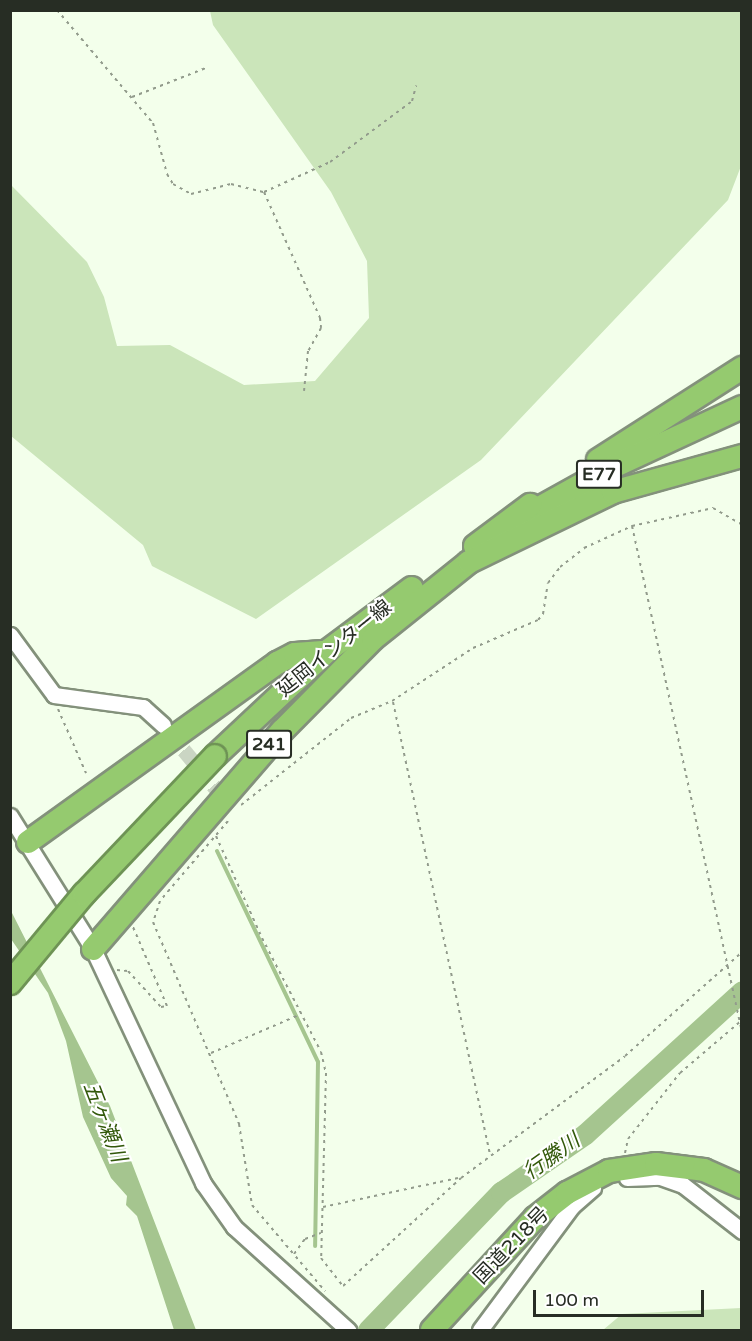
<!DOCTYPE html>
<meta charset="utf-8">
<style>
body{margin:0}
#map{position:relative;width:752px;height:1341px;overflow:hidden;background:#f3ffeb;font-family:"Varela Round","Noto Sans JP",sans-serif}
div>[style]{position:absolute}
.green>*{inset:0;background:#cbe5ba}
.water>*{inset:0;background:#a5c58f}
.stream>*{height:4px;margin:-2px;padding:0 2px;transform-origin:2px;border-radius:2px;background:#a5c58f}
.river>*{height:21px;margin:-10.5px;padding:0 10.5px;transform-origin:10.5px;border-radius:10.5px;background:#a5c58f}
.minor-tunnel>*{height:15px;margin-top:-7.5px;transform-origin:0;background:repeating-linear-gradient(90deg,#cad5c3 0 15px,transparent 0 23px)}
.path>*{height:2px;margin-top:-1px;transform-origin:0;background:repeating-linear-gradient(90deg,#929b8c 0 3px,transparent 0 7.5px)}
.roads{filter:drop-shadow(2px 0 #83917b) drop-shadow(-2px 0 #83917b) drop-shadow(0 2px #83917b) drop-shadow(0 -2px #83917b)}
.minor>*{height:15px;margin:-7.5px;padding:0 7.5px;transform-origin:7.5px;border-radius:7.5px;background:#fff}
.highway>*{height:22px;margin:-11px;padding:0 11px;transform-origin:11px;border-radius:11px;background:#95ca6f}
.bridges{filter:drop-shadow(2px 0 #6e9355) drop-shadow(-2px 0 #6e9355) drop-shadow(0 2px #6e9355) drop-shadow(0 -2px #6e9355)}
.highway-bridge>*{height:22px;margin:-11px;padding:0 11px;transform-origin:11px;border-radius:11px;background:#95ca6f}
span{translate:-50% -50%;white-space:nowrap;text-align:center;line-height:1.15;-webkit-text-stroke:4.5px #fff;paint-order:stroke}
.shield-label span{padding:2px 4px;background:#fff;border:2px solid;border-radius:4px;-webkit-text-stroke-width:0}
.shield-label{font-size:18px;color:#272d24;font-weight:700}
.street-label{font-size:20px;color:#272d24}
.water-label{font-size:21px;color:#32580a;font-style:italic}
.frame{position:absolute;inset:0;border:12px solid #272d24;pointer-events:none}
.scale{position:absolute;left:533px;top:1290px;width:171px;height:27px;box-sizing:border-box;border:3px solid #272d24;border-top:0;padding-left:8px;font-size:18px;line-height:21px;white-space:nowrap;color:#272d24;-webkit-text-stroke:4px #fff;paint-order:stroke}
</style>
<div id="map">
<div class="green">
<i style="clip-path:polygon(210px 11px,741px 11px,741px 166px,728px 200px,481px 460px,256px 619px,152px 566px,143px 545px,11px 436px,11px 185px,87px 262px,104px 297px,117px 346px,170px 345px,244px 385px,315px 381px,369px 318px,367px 261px,331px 192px,213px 25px)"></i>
<i style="clip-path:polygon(741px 1308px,741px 1330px,603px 1330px,622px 1314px)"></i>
</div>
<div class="water">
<i style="clip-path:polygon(10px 909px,110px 1106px,196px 1330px,174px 1330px,137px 1216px,126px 1205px,127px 1196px,111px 1178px,83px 1117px,66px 1041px,48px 993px,11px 939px)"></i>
</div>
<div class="stream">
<i style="left:217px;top:851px;width:234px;rotate:64.4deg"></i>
<i style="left:318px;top:1062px;width:184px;rotate:90.9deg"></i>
</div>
<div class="river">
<i style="left:368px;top:1330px;width:192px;rotate:-46.1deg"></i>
<i style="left:501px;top:1192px;width:102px;rotate:-34.6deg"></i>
<i style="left:585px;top:1134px;width:212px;rotate:-42.3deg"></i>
</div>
<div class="minor-tunnel">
<i style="left:169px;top:732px;width:92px;rotate:50.3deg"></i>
</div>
<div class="path">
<i style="left:57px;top:10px;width:148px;rotate:49.7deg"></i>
<i style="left:153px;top:123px;width:53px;rotate:74.6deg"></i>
<i style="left:167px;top:174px;width:12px;rotate:59deg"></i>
<i style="left:173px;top:184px;width:21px;rotate:29deg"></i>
<i style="left:191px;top:194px;width:41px;rotate:-14deg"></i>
<i style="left:231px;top:184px;width:34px;rotate:14deg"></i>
<i style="left:264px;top:192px;width:72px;rotate:-24.4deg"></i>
<i style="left:330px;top:162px;width:102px;rotate:-36.6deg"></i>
<i style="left:412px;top:101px;width:16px;rotate:-75deg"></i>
<i style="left:132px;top:97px;width:82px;rotate:-21.5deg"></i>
<i style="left:264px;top:192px;width:138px;rotate:66deg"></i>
<i style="left:320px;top:318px;width:10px;rotate:84deg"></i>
<i style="left:321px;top:328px;width:26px;rotate:119deg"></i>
<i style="left:308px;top:351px;width:40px;rotate:95.7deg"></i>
<i style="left:632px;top:526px;width:518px;rotate:77.74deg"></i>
<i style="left:393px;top:702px;width:462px;rotate:77.9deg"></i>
<i style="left:58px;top:709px;width:70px;rotate:66.4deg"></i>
<i style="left:241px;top:805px;width:140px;rotate:-38.3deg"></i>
<i style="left:351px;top:718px;width:44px;rotate:-22.5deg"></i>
<i style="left:392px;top:701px;width:97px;rotate:-33.2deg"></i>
<i style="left:473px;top:648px;width:71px;rotate:-23.3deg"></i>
<i style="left:538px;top:620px;width:8px;rotate:-50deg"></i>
<i style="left:543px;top:614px;width:31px;rotate:-81deg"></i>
<i style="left:548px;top:583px;width:20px;rotate:-53deg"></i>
<i style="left:560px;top:567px;width:31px;rotate:-38deg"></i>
<i style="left:584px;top:548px;width:53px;rotate:-24.6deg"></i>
<i style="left:632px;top:526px;width:83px;rotate:-12.5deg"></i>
<i style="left:713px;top:508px;width:34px;rotate:30deg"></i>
<i style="left:228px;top:821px;width:105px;rotate:130.4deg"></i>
<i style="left:160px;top:901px;width:22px;rotate:108deg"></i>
<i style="left:153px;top:922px;width:220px;rotate:66.9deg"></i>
<i style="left:239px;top:1124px;width:82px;rotate:80.9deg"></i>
<i style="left:252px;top:1205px;width:113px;rotate:49.7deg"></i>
<i style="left:216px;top:836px;width:112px;rotate:65.7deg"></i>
<i style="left:262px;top:938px;width:128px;rotate:62.6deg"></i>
<i style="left:321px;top:1052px;width:22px;rotate:77deg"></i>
<i style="left:326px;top:1073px;width:185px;rotate:91.5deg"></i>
<i style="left:321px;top:1258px;width:36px;rotate:52deg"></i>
<i style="left:343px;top:1286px;width:160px;rotate:-42.5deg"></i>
<i style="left:461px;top:1178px;width:204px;rotate:-36.6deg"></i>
<i style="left:625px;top:1056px;width:157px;rotate:-41.6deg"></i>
<i style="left:117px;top:970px;width:11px;rotate:5deg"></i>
<i style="left:128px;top:971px;width:49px;rotate:47.5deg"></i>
<i style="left:161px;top:1007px;width:6px;rotate:-9deg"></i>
<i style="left:167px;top:1006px;width:86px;rotate:-113.3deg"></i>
<i style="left:211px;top:1053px;width:98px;rotate:-23.4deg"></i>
<i style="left:625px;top:1153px;width:14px;rotate:-78deg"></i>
<i style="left:628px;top:1139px;width:84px;rotate:-51.8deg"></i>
<i style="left:680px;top:1073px;width:82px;rotate:-40.5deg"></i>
<i style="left:323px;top:1207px;width:138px;rotate:-12.1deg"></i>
<i style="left:294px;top:1254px;width:19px;rotate:-54deg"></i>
<i style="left:305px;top:1239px;width:17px;rotate:-21deg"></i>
</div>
<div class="roads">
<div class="minor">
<i style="left:10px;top:635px;width:74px;rotate:53.7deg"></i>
<i style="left:54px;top:695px;width:90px;rotate:7.7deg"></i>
<i style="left:143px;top:707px;width:27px;rotate:42deg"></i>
<i style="left:10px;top:816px;width:157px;rotate:58deg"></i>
<i style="left:93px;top:949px;width:259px;rotate:64.8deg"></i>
<i style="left:203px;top:1183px;width:54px;rotate:54.8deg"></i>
<i style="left:234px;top:1227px;width:154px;rotate:42.1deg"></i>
<i style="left:627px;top:1178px;width:33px;rotate:-2deg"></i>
<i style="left:660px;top:1177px;width:24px;rotate:19deg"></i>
<i style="left:683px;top:1185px;width:75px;rotate:37.9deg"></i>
<i style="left:480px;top:1330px;width:154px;rotate:-53.4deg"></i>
<i style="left:572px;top:1206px;width:28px;rotate:-41deg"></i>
</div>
<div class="highway">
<i style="left:598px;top:460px;width:171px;rotate:-32.6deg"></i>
<i style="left:521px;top:518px;width:105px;rotate:-29deg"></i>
<i style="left:613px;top:467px;width:142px;rotate:-24.9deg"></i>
<i style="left:475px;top:546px;width:69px;rotate:-36.7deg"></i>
<i style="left:215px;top:756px;width:152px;rotate:-43.1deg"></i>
<i style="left:326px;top:652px;width:107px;rotate:-36.7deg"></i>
<i style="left:28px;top:842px;width:307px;rotate:-35.7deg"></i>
<i style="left:277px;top:663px;width:20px;rotate:-27deg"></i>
<i style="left:295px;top:654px;width:31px;rotate:-4deg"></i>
<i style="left:93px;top:949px;width:289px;rotate:-49.1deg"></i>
<i style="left:282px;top:731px;width:129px;rotate:-45.3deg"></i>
<i style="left:373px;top:639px;width:123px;rotate:-38.7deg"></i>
<i style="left:469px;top:562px;width:160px;rotate:-25.9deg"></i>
<i style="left:613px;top:492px;width:134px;rotate:-15.6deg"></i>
<i style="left:432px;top:1330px;width:152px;rotate:-47.4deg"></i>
<i style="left:535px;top:1218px;width:41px;rotate:-38deg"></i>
<i style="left:567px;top:1193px;width:47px;rotate:-27.6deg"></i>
<i style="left:609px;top:1171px;width:48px;rotate:-8.5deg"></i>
<i style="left:656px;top:1164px;width:48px;rotate:7.1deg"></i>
<i style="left:704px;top:1170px;width:42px;rotate:24.1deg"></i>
</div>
</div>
<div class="bridges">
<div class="highway-bridge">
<i style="left:10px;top:983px;width:116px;rotate:-50.3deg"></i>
<i style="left:84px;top:894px;width:190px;rotate:-46.5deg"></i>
</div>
</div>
<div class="shield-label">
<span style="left:599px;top:474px">E77</span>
<span style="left:269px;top:744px">241</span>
</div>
<div class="street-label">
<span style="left:335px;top:649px;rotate:-39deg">延岡インター線</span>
<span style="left:512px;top:1246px;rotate:-46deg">国道218号</span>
</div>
<div class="water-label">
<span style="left:104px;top:1122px;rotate:69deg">五ヶ瀬川</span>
<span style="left:552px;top:1157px;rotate:-35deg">行縢川</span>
</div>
<div class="frame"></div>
<div class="scale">100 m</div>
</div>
